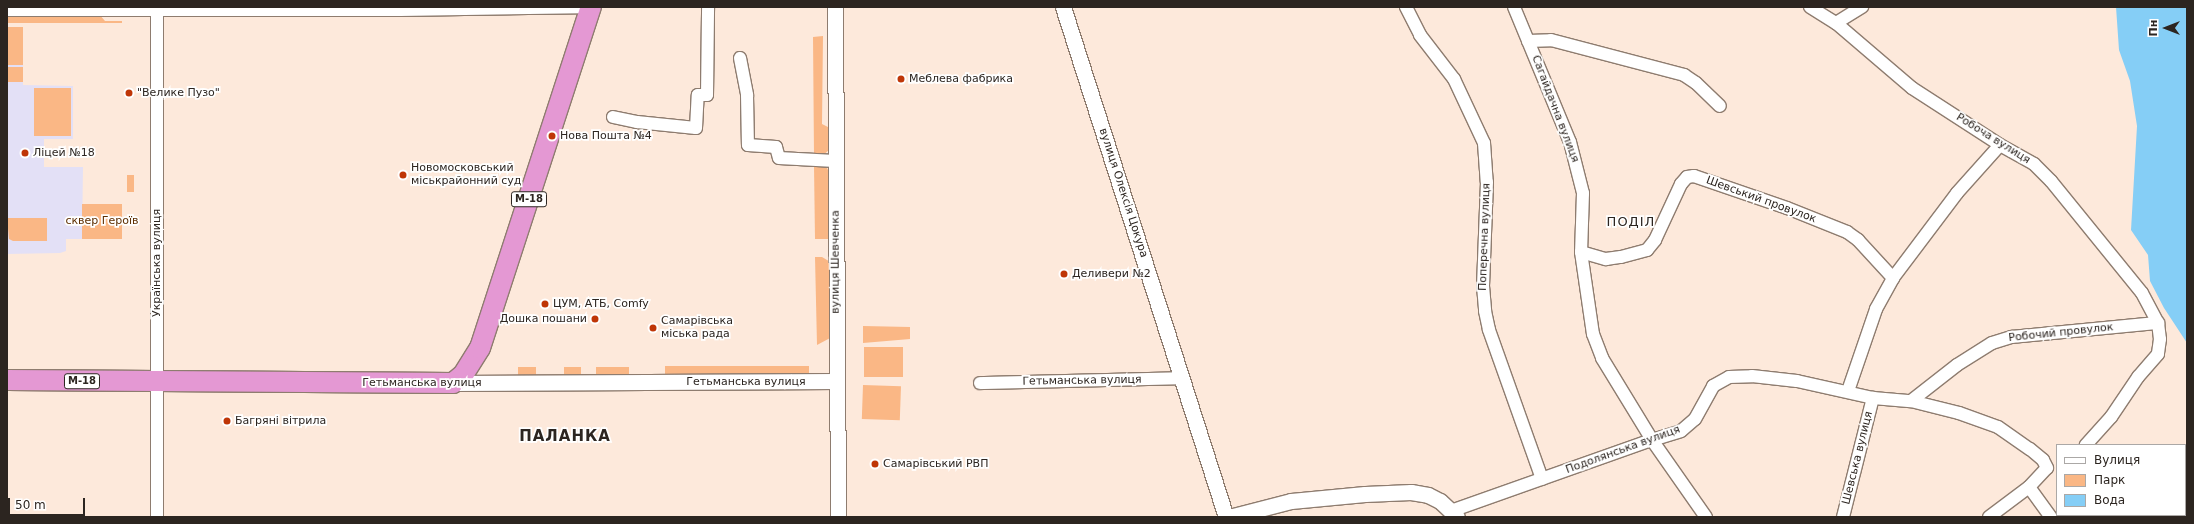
<!DOCTYPE html>
<meta charset="utf-8">
<style>
body{margin:0}
#map{position:relative;width:2194px;height:524px;overflow:hidden;background:#fde9db;font-family:"DejaVu Sans",sans-serif}
div>[style]{position:absolute}
.education>*{inset:0;background:#e3e0f6}
.green>*{inset:0;background:#fab785;transform-origin:0 0}
.water>*{inset:0;background:#85cef6}
.roads{filter:drop-shadow(1px 0 #8e7c6f) drop-shadow(-1px 0 #8e7c6f) drop-shadow(0 1px #8e7c6f) drop-shadow(0 -1px #8e7c6f)}
.minor>*{height:12px;margin:-6px;padding:0 6px;transform-origin:6px;border-radius:6px;background:#fff}
.tertiary>*{height:15px;margin:-7.5px;padding:0 7.5px;transform-origin:7.5px;border-radius:7.5px;background:#fff}
.trunk>*{height:20px;margin:-10px;padding:0 10px;transform-origin:10px;border-radius:10px;background:#e498d3}
.dots>*{width:11px;height:11px;translate:-50% -50%;box-sizing:border-box;border:2px solid #fff;border-radius:50%}
span{translate:-50% -50%;white-space:nowrap;text-align:center;line-height:1.15;-webkit-text-stroke:3.5px #fff;paint-order:stroke}
.shield-label span{padding:1px 3px;background:#fff;border:1px solid;border-radius:3px;-webkit-text-stroke-width:0}
.shield-label{font-size:10px;color:#2c2520;font-weight:700}
.poi-label{font-size:11px;color:#2c2520}
.left{translate:0 -50%;text-align:left}
.right{translate:-100% -50%;text-align:right}
.street-label{font-size:11px;color:#2c2520}
.park-label{font-size:11px;color:#5d2e00}
.quarter-label{font-size:13px;color:#2c2520;letter-spacing:1px}
.district-label{font-size:15px;color:#2c2520;font-weight:700;letter-spacing:1px}
.frame{position:absolute;inset:0;border:8px solid #2c2520;pointer-events:none}
.legend{position:absolute;left:2056px;top:444px;width:130px;height:72px;box-sizing:border-box;background:#fff;border:1px solid #aba8a6;margin:0;padding:5px 7px;list-style:none;font-size:12px;color:#2c2520}
.legend li{display:flex;align-items:center;gap:8px;height:20px}
.legend b{width:20px;border:1px solid #aba8a6}
.north{position:absolute;left:2146px;top:8px;width:40px;height:40px;-webkit-text-stroke:3px #fff;paint-order:stroke;rotate:270deg;font-size:11px;font-weight:700;line-height:16px;text-align:center;color:#2c2520}
.north::after{content:'';display:block;margin:auto;width:14px;height:18px;background:#2c2520;clip-path:polygon(50% 0,100% 100%,50% 72%,0 100%)}
.scale{position:absolute;left:8px;top:498px;width:77px;height:18px;box-sizing:border-box;border:2px solid #2c2520;border-top:0;padding-left:5px;font-size:12px;line-height:14px;white-space:nowrap;color:#2c2520;-webkit-text-stroke:3px #fff;paint-order:stroke}
</style>
<div id="map">
<div class="education">
<i style="clip-path:polygon(7px 27px,23px 27px,23px 85px,73px 86px,73px 139px,44px 139px,44px 167px,83px 167px,82px 239px,66px 239px,66px 251px,60px 253px,7px 254px)"></i>
</div>
<div class="green">
<i style="clip-path:polygon(7px 14px,99px 14px,105px 21px,122px 21px,122px 23px,7px 23px)"></i>
<i style="left:7px;top:27px;width:16px;height:38px"></i>
<i style="clip-path:polygon(823px 36px,822px 124px,828px 127px,829px 150px,822px 156px,814px 156px,813px 37px)"></i>
<i style="left:7px;top:67px;width:16px;height:15px"></i>
<i style="left:34px;top:88px;width:37px;height:48px"></i>
<i style="clip-path:polygon(825px 164px,828px 170px,829px 239px,815px 239px,814px 166px)"></i>
<i style="left:127px;top:175px;width:7px;height:17px"></i>
<i style="left:82px;top:204px;width:40px;height:35px"></i>
<i style="clip-path:polygon(7px 218px,47px 218px,47px 241px,13px 241px,9px 239px)"></i>
<i style="clip-path:polygon(815px 257px,822px 257px,832px 263px,832px 337px,817px 345px)"></i>
<i style="clip-path:polygon(863px 326px,910px 327px,910px 339px,863px 343px)"></i>
<i style="left:864px;top:347px;width:39px;height:30px"></i>
<i style="left:665px;top:366px;width:144px;height:10px"></i>
<i style="left:518px;top:367px;width:18px;height:8px"></i>
<i style="left:564px;top:367px;width:17px;height:8px"></i>
<i style="left:596px;top:367px;width:33px;height:8px"></i>
<i style="left:863px;top:385px;width:38px;height:34px;rotate:2deg"></i>
</div>
<div class="water">
<i style="clip-path:polygon(2116px 7px,2187px 7px,2187px 343px,2164px 308px,2150px 281px,2148px 255px,2131px 230px,2137px 126px,2130px 81px,2119px 50px)"></i>
</div>
<div class="roads">
<div class="minor">
<i style="left:1406px;top:7px;width:31px;rotate:63deg"></i>
<i style="left:1420px;top:35px;width:56px;rotate:52.3deg"></i>
<i style="left:1454px;top:79px;width:71px;rotate:64.9deg"></i>
<i style="left:1484px;top:143px;width:39px;rotate:86deg"></i>
<i style="left:1487px;top:182px;width:104px;rotate:92.2deg"></i>
<i style="left:1483px;top:286px;width:25px;rotate:85deg"></i>
<i style="left:1485px;top:311px;width:19px;rotate:78deg"></i>
<i style="left:1489px;top:330px;width:158px;rotate:70.4deg"></i>
<i style="left:1514px;top:7px;width:146px;rotate:67.5deg"></i>
<i style="left:1570px;top:142px;width:53px;rotate:75.7deg"></i>
<i style="left:1583px;top:193px;width:59px;rotate:91.9deg"></i>
<i style="left:1581px;top:252px;width:83px;rotate:81.7deg"></i>
<i style="left:1593px;top:334px;width:26px;rotate:69deg"></i>
<i style="left:1602px;top:358px;width:96px;rotate:58.6deg"></i>
<i style="left:1652px;top:440px;width:94px;rotate:55deg"></i>
<i style="left:1810px;top:7px;width:31px;rotate:32deg"></i>
<i style="left:1836px;top:23px;width:100px;rotate:40.5deg"></i>
<i style="left:1912px;top:88px;width:105px;rotate:32.9deg"></i>
<i style="left:2000px;top:145px;width:39px;rotate:29deg"></i>
<i style="left:2034px;top:164px;width:24px;rotate:45deg"></i>
<i style="left:2051px;top:181px;width:144px;rotate:50.9deg"></i>
<i style="left:2142px;top:293px;width:34px;rotate:62deg"></i>
<i style="left:2158px;top:323px;width:16px;rotate:83deg"></i>
<i style="left:2160px;top:339px;width:15px;rotate:98deg"></i>
<i style="left:2158px;top:354px;width:30px;rotate:131deg"></i>
<i style="left:2138px;top:377px;width:48px;rotate:124deg"></i>
<i style="left:2111px;top:417px;width:38px;rotate:132deg"></i>
<i style="left:157px;top:9px;width:508px;rotate:90deg"></i>
<i style="left:7px;top:10px;width:393px"></i>
<i style="left:400px;top:10px;width:181px;rotate:-0.9deg"></i>
<i style="left:1836px;top:23px;width:31px;rotate:-32deg"></i>
<i style="left:1528px;top:41px;width:23px;rotate:-2deg"></i>
<i style="left:1551px;top:40px;width:138px;rotate:14.7deg"></i>
<i style="left:1684px;top:75px;width:14px;rotate:34deg"></i>
<i style="left:1696px;top:83px;width:33px;rotate:44deg"></i>
<i style="left:740px;top:58px;width:38px;rotate:79deg"></i>
<i style="left:747px;top:95px;width:50px;rotate:88.9deg"></i>
<i style="left:748px;top:145px;width:28px;rotate:4deg"></i>
<i style="left:776px;top:147px;width:11px;rotate:75deg"></i>
<i style="left:779px;top:158px;width:56px;rotate:3.1deg"></i>
<i style="left:613px;top:117px;width:25px;rotate:12deg"></i>
<i style="left:637px;top:122px;width:59px;rotate:5.8deg"></i>
<i style="left:696px;top:128px;width:33px;rotate:-87deg"></i>
<i style="left:698px;top:95px;width:9px"></i>
<i style="left:707px;top:95px;width:88px;rotate:-89.3deg"></i>
<i style="left:1581px;top:252px;width:26px;rotate:16deg"></i>
<i style="left:1606px;top:259px;width:15px;rotate:-8deg"></i>
<i style="left:1621px;top:257px;width:27px;rotate:-15deg"></i>
<i style="left:1647px;top:250px;width:13px;rotate:-51deg"></i>
<i style="left:1655px;top:240px;width:62px;rotate:-65.1deg"></i>
<i style="left:1681px;top:184px;width:9px;rotate:-49deg"></i>
<i style="left:1687px;top:177px;width:7px;rotate:-8deg"></i>
<i style="left:1694px;top:176px;width:98px;rotate:19deg"></i>
<i style="left:1787px;top:208px;width:65px;rotate:21.8deg"></i>
<i style="left:1847px;top:232px;width:14px;rotate:36deg"></i>
<i style="left:1858px;top:240px;width:52px;rotate:47.4deg"></i>
<i style="left:980px;top:383px;width:203px;rotate:-1.4deg"></i>
<i style="left:1848px;top:391px;width:87px;rotate:-71.1deg"></i>
<i style="left:1876px;top:309px;width:35px;rotate:-61deg"></i>
<i style="left:1893px;top:278px;width:106px;rotate:-53deg"></i>
<i style="left:1957px;top:193px;width:64px;rotate:-48.1deg"></i>
<i style="left:1911px;top:401px;width:58px;rotate:-38deg"></i>
<i style="left:1957px;top:365px;width:41px;rotate:-32.2deg"></i>
<i style="left:1992px;top:343px;width:21px;rotate:-17deg"></i>
<i style="left:2012px;top:337px;width:147px;rotate:-5.5deg"></i>
<i style="left:2029px;top:487px;width:37px;rotate:54deg"></i>
<i style="left:1451px;top:511px;width:213px;rotate:-19.5deg"></i>
<i style="left:1652px;top:440px;width:30px;rotate:-17deg"></i>
<i style="left:1681px;top:431px;width:18px;rotate:-41deg"></i>
<i style="left:1695px;top:419px;width:38px;rotate:-61deg"></i>
<i style="left:1713px;top:386px;width:18px;rotate:-29deg"></i>
<i style="left:1729px;top:377px;width:23px;rotate:-2deg"></i>
<i style="left:1752px;top:376px;width:45px;rotate:6.3deg"></i>
<i style="left:1797px;top:381px;width:78px;rotate:12.6deg"></i>
<i style="left:1873px;top:398px;width:38px;rotate:5deg"></i>
<i style="left:1911px;top:401px;width:49px;rotate:14deg"></i>
<i style="left:1959px;top:413px;width:41px;rotate:19.7deg"></i>
<i style="left:1998px;top:427px;width:39px;rotate:35deg"></i>
<i style="left:2030px;top:449px;width:17px;rotate:40deg"></i>
<i style="left:2043px;top:460px;width:9px;rotate:63deg"></i>
<i style="left:1843px;top:517px;width:123px;rotate:-75.9deg"></i>
<i style="left:1989px;top:517px;width:50px;rotate:-36.9deg"></i>
<i style="left:2029px;top:487px;width:26px;rotate:-47deg"></i>
</div>
<div class="tertiary">
<i style="left:835px;top:7px;width:510px;rotate:89.66deg"></i>
<i style="left:1063px;top:7px;width:535px;rotate:72.28deg"></i>
<i style="left:453px;top:383px;width:383px;rotate:-0.3deg"></i>
<i style="left:1229px;top:517px;width:64px;rotate:-14.5deg"></i>
<i style="left:1291px;top:501px;width:74px;rotate:-5.4deg"></i>
<i style="left:1365px;top:494px;width:46px;rotate:-2.5deg"></i>
<i style="left:1411px;top:492px;width:17px;rotate:10deg"></i>
<i style="left:1428px;top:495px;width:13px;rotate:27deg"></i>
<i style="left:1440px;top:501px;width:23px;rotate:43deg"></i>
</div>
<div class="trunk">
<i style="left:7px;top:380px;width:446px;rotate:0.4deg"></i>
<i style="left:453px;top:383px;width:13px;rotate:-39deg"></i>
<i style="left:463px;top:375px;width:32px;rotate:-58deg"></i>
<i style="left:480px;top:348px;width:359px;rotate:-72deg"></i>
</div>
</div>
<div class="dots">
<i style="left:901px;top:79px;background:#bf3607"></i>
<i style="left:129px;top:93px;background:#bf3607"></i>
<i style="left:552px;top:136px;background:#bf3607"></i>
<i style="left:25px;top:153px;background:#bf3607"></i>
<i style="left:403px;top:175px;background:#bf3607"></i>
<i style="left:1064px;top:274px;background:#bf3607"></i>
<i style="left:545px;top:304px;background:#bf3607"></i>
<i style="left:595px;top:319px;background:#bf3607"></i>
<i style="left:653px;top:328px;background:#bf3607"></i>
<i style="left:227px;top:421px;background:#bf3607"></i>
<i style="left:875px;top:464px;background:#bf3607"></i>
</div>
<div class="shield-label">
<span style="left:529px;top:199px">М-18</span>
<span style="left:82px;top:381px">М-18</span>
</div>
<div class="poi-label">
<span class="left" style="left:909px;top:79px">Меблева фабрика</span>
<span class="left" style="left:137px;top:93px">"Велике Пузо"</span>
<span class="left" style="left:560px;top:136px">Нова Пошта №4</span>
<span class="left" style="left:33px;top:153px">Ліцей №18</span>
<span class="left" style="left:411px;top:175px">Новомосковський<br>міськрайонний суд</span>
<span class="left" style="left:1072px;top:274px">Деливери №2</span>
<span class="left" style="left:553px;top:304px">ЦУМ, АТБ, Comfy</span>
<span class="right" style="left:587px;top:319px">Дошка пошани</span>
<span class="left" style="left:661px;top:328px">Самарівська<br>міська рада</span>
<span class="left" style="left:235px;top:421px">Багряні вітрила</span>
<span class="left" style="left:883px;top:464px">Самарівський РВП</span>
</div>
<div class="street-label">
<span style="left:1555px;top:109px;rotate:69deg">Сагайдачна вулиця</span>
<span style="left:1993px;top:139px;rotate:32deg">Робоча вулиця</span>
<span style="left:1123px;top:193px;rotate:72deg">вулиця Олексія Цокура</span>
<span style="left:1761px;top:200px;rotate:20deg">Шевський провулок</span>
<span style="left:1485px;top:237px;rotate:-88deg">Поперечна вулиця</span>
<span style="left:836px;top:262px;rotate:-90deg">вулиця Шевченка</span>
<span style="left:157px;top:263px;rotate:-90deg">Українська вулиця</span>
<span style="left:2061px;top:333px;rotate:-6deg">Робочий провулок</span>
<span style="left:1082px;top:381px;rotate:-1deg">Гетьманська вулиця</span>
<span style="left:746px;top:382px">Гетьманська вулиця</span>
<span style="left:422px;top:383px">Гетьманська вулиця</span>
<span style="left:1623px;top:450px;rotate:-20deg">Подолянська вулиця</span>
<span style="left:1858px;top:458px;rotate:-76deg">Шевська вулиця</span>
</div>
<div class="park-label">
<span style="left:102px;top:221px">сквер Героїв</span>
</div>
<div class="quarter-label">
<span style="left:1631px;top:222px">ПОДІЛ</span>
</div>
<div class="district-label">
<span style="left:565px;top:437px">ПАЛАНКА</span>
</div>
<div class="frame"></div>
<ul class="legend">
<li><b style="height:5px;background:#fff"></b>Вулиця</li>
<li><b style="height:11px;background:#fab785"></b>Парк</li>
<li><b style="height:11px;background:#85cef6"></b>Вода</li>
</ul>
<div class="north">Пн</div>
<div class="scale">50 m</div>
</div>
